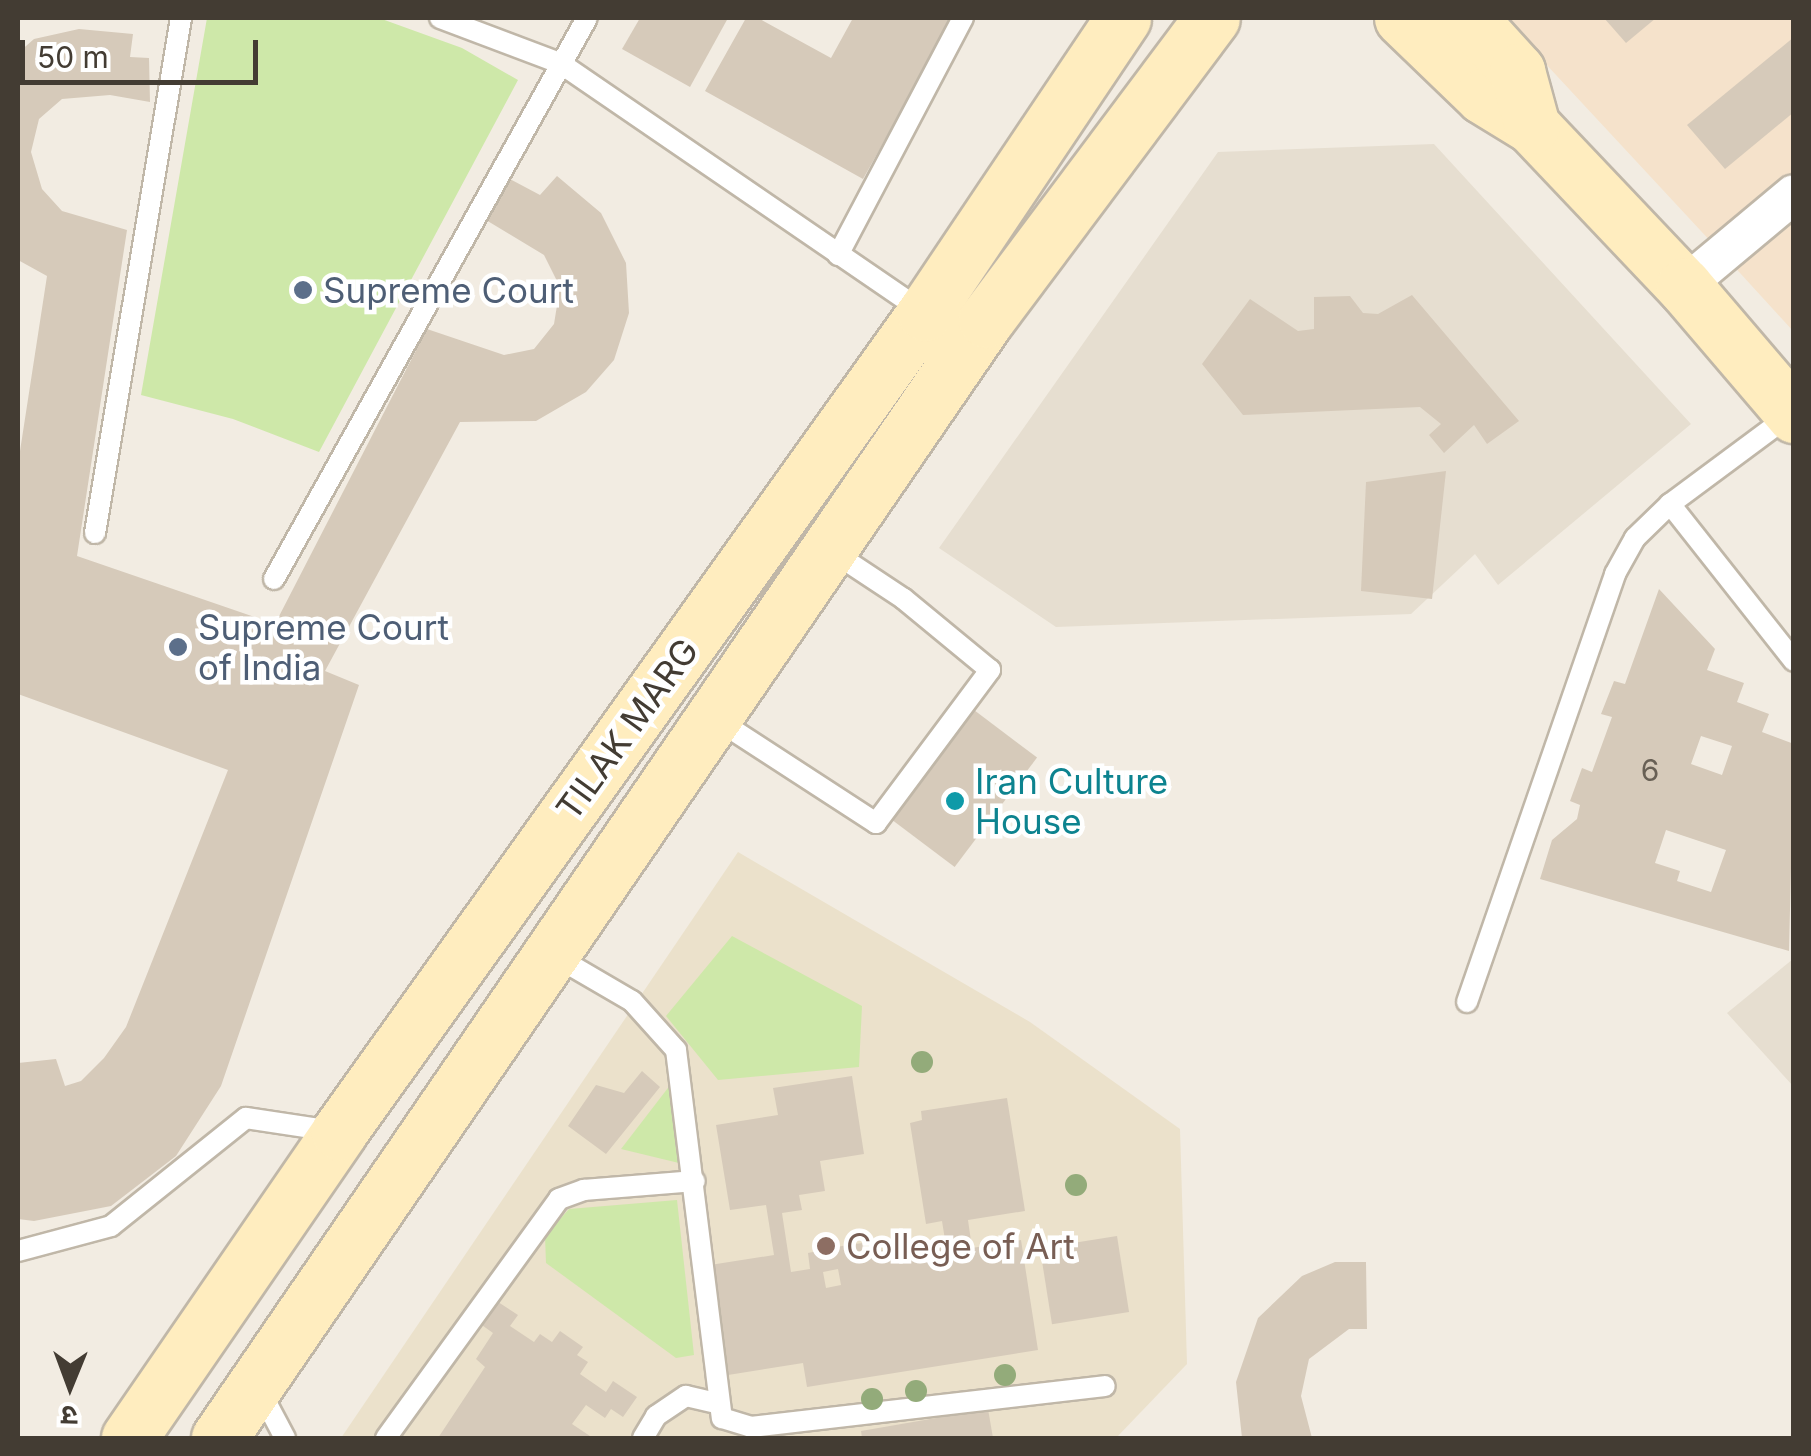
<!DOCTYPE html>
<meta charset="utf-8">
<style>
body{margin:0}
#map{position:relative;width:1811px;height:1456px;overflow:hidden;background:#f2ece2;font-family:Inter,"Noto Sans Devanagari",sans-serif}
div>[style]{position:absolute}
.residential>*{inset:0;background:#e6ded0}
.commercial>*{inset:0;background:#f5e2cb}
.education>*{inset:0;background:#ebe1cb}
.green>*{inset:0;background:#cee8a9}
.building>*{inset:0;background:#d6caba;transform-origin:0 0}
.roads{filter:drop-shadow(2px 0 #c0b7a8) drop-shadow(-2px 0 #c0b7a8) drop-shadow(0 2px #c0b7a8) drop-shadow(0 -2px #c0b7a8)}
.lane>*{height:20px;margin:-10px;padding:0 10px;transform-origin:10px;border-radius:10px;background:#fff}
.street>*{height:38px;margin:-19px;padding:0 19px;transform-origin:19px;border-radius:19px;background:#fff}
.secondary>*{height:55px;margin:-27.5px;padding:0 27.5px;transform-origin:27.5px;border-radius:27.5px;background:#ffedbf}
.trees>*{width:22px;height:22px;margin:-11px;border-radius:50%;background:#93ab7a}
.dots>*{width:28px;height:28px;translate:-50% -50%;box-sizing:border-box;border:5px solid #fff;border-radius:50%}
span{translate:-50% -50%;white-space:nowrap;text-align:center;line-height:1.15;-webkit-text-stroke:9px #fff;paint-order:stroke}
.number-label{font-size:30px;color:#686055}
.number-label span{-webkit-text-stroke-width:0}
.service-label{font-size:35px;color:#4e5e75}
.left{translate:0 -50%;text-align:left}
.street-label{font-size:35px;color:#433c33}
.culture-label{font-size:35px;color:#0d838f}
.education-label{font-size:35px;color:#785e54}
.frame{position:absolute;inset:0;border:20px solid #433c33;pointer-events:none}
.north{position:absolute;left:20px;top:1336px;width:100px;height:100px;-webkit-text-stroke:8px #fff;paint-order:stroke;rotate:181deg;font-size:28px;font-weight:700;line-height:40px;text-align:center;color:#433c33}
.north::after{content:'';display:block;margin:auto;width:35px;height:45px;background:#433c33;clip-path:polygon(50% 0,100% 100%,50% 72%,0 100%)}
.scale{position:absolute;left:20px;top:40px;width:238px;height:45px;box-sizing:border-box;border:5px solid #433c33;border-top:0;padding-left:12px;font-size:30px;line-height:35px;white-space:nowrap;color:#433c33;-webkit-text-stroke:8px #fff;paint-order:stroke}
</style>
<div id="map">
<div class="residential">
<i style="clip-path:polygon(1434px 144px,1691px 424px,1498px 585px,1475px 554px,1411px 614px,1056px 627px,939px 548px,1218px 152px)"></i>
<i style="clip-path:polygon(1793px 959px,1793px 1086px,1727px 1013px)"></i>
</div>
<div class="commercial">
<i style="clip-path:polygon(1503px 18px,1793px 18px,1793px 331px,1740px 273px)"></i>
</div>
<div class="education">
<i style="clip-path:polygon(738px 852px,1030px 1022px,1180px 1129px,1187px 1364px,1116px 1438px,341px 1438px)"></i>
</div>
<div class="green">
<i style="clip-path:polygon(207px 18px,379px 18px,462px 48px,518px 80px,319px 452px,233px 419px,141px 395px)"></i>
<i style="clip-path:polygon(732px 936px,862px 1006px,859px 1067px,718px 1080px,666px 1016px)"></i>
<i style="clip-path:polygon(671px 1084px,683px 1164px,621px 1149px)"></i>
<i style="clip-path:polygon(677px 1200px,694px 1355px,676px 1358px,546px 1263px,545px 1236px,569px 1209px)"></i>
</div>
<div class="building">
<i style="clip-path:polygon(640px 18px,728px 18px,690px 87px,622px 49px)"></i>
<i style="clip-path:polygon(746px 18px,758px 18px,831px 58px,853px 18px,953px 18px,863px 179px,705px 91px)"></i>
<i style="clip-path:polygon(1604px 18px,1656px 18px,1626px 43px)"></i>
<i style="clip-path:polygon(79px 29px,133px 34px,130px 57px,149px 58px,150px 102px,110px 95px,62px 99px,39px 119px,31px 152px,42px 189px,62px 211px,127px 230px,77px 556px,275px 624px,427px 329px,504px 355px,534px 349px,554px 324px,560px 287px,544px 255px,486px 220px,508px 178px,540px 195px,557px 176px,601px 213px,626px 263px,629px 313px,614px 360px,586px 392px,536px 421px,460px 422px,325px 671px,359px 685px,221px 1086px,176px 1156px,111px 1206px,34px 1221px,18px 1219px,18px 1063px,56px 1059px,65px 1086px,81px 1081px,104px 1058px,126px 1027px,228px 770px,18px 694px,18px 464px,47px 276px,18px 260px,18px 53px,34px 39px)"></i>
<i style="clip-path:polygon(1794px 37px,1794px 112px,1725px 169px,1687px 125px)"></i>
<i style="clip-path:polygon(1412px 295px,1519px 421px,1487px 444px,1474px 425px,1444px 453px,1429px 435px,1441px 424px,1420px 407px,1243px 415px,1202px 364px,1250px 299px,1298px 331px,1314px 329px,1314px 297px,1350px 296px,1363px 313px,1378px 314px)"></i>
<i style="clip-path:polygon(1446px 471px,1432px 599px,1361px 591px,1366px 482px)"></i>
<i style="clip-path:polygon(evenodd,1659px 589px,1715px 649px,1707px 670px,1744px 683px,1737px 702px,1769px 714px,1762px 732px,1794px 744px,1789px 951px,1540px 879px,1552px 840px,1577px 819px,1580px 805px,1570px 801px,1582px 768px,1592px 772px,1612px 717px,1601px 714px,1614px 681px,1625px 684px,1659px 589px,1701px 736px,1732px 746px,1722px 775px,1691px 764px,1701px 736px,1659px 589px,1666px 830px,1726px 850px,1711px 892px,1677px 881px,1680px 871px,1655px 863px,1666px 830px)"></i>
<i style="left:974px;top:710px;width:79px;height:137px;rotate:37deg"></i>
<i style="clip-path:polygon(642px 1071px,660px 1087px,606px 1154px,568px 1126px,596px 1085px,624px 1093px)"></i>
<i style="clip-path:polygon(evenodd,852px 1076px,864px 1154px,820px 1161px,825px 1191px,799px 1195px,802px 1210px,782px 1213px,791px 1272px,810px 1269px,808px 1253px,847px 1245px,863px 1243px,865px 1253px,945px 1240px,942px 1221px,926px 1224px,910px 1123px,922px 1120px,921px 1111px,1007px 1098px,1025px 1211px,968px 1220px,972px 1248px,1021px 1240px,1038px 1350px,807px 1387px,803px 1363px,728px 1375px,710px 1265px,774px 1255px,766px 1205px,730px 1210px,716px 1125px,778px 1115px,773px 1088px,852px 1076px,838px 1269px,841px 1285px,826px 1288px,823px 1272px,838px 1269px)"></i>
<i style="left:1117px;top:1236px;width:77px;height:78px;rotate:81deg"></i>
<i style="clip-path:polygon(1335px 1262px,1366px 1262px,1367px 1329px,1349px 1329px,1309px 1359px,1301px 1396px,1312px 1438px,1242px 1438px,1236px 1382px,1258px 1318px,1302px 1276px)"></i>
<i style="clip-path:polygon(495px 1300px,518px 1315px,510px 1326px,534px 1342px,540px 1334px,552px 1342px,560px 1331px,583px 1347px,577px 1355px,588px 1362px,580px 1374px,606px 1392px,613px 1381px,637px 1397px,623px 1417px,611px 1409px,605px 1418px,586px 1405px,572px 1424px,593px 1438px,438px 1438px,485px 1367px,476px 1359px,493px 1333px,479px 1323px)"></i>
<i style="clip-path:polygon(988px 1409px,993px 1438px,862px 1438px,861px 1431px)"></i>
</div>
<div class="roads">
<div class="lane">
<i style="left:440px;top:18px;width:128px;rotate:20.6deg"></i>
<i style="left:560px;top:63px;width:439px;rotate:34.4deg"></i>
<i style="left:838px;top:255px;width:268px;rotate:-62.2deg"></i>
<i style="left:1670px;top:504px;width:200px;rotate:51.7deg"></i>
<i style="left:95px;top:533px;width:522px;rotate:-80.52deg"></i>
<i style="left:274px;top:579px;width:642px;rotate:-60.84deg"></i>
<i style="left:716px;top:719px;width:191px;rotate:33deg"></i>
<i style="left:876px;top:823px;width:191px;rotate:-53.3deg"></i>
<i style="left:990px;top:670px;width:112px;rotate:-140.5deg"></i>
<i style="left:904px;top:599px;width:89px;rotate:-146.5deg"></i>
<i style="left:553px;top:955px;width:91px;rotate:30.2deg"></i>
<i style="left:632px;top:1001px;width:66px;rotate:48.1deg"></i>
<i style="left:676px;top:1050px;width:371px;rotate:82.9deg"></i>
<i style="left:722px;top:1418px;width:30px;rotate:17deg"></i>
<i style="left:751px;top:1427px;width:356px;rotate:-6.6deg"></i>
<i style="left:1467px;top:1002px;width:453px;rotate:-70.9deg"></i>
<i style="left:1615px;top:574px;width:41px;rotate:-60.9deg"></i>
<i style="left:1635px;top:538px;width:49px;rotate:-44.2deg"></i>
<i style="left:1670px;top:504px;width:149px;rotate:-36.6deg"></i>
<i style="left:18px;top:1251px;width:96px;rotate:-15deg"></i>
<i style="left:111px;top:1226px;width:173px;rotate:-38.7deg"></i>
<i style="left:246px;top:1118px;width:87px;rotate:8.6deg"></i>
<i style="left:258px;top:1387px;width:58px;rotate:62.1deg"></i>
<i style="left:386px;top:1438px;width:295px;rotate:-54.1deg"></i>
<i style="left:559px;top:1199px;width:27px;rotate:-20deg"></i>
<i style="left:584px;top:1190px;width:111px;rotate:-4.6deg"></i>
<i style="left:643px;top:1438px;width:26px;rotate:-59deg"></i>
<i style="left:656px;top:1416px;width:36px;rotate:-34deg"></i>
<i style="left:686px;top:1396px;width:31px;rotate:13deg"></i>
</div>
<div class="street">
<i style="left:1684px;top:286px;width:143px;rotate:-39.9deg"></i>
</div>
<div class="secondary">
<i style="left:1402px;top:18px;width:112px;rotate:43.9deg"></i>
<i style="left:1483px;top:96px;width:57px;rotate:31.5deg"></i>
<i style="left:1532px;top:126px;width:221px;rotate:46.5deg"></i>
<i style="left:1684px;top:286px;width:170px;rotate:49.5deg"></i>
<i style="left:1469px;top:18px;width:72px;rotate:47.8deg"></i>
<i style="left:1517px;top:71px;width:57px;rotate:74.7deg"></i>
<i style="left:129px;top:1438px;width:371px;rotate:-55.5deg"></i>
<i style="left:339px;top:1132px;width:1007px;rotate:-54.42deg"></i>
<i style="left:925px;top:313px;width:355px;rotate:-56.1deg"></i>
<i style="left:219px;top:1438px;width:1356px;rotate:-55.55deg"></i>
<i style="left:986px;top:320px;width:377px;rotate:-53.2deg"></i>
</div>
</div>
<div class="trees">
<i style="left:922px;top:1062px"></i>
<i style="left:1076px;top:1185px"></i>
<i style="left:1005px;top:1375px"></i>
<i style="left:916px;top:1391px"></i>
<i style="left:872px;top:1399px"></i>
</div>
<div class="dots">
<i style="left:303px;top:290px;background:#5c6f8a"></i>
<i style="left:178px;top:647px;background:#5c6f8a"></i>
<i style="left:955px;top:801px;background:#0f9aa8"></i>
<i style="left:826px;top:1246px;background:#8d6e63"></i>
</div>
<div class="number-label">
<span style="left:1650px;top:770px">6</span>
</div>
<div class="service-label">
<span class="left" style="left:323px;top:290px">Supreme Court</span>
<span class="left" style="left:198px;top:647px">Supreme Court<br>of India</span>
</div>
<div class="street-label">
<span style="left:627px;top:729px;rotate:-54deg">TILAK MARG</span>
</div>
<div class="culture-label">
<span class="left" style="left:975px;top:801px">Iran Culture<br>House</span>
</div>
<div class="education-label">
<span class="left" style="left:846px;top:1246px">College of Art</span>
</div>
<div class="frame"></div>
<div class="north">उ</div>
<div class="scale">50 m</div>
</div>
